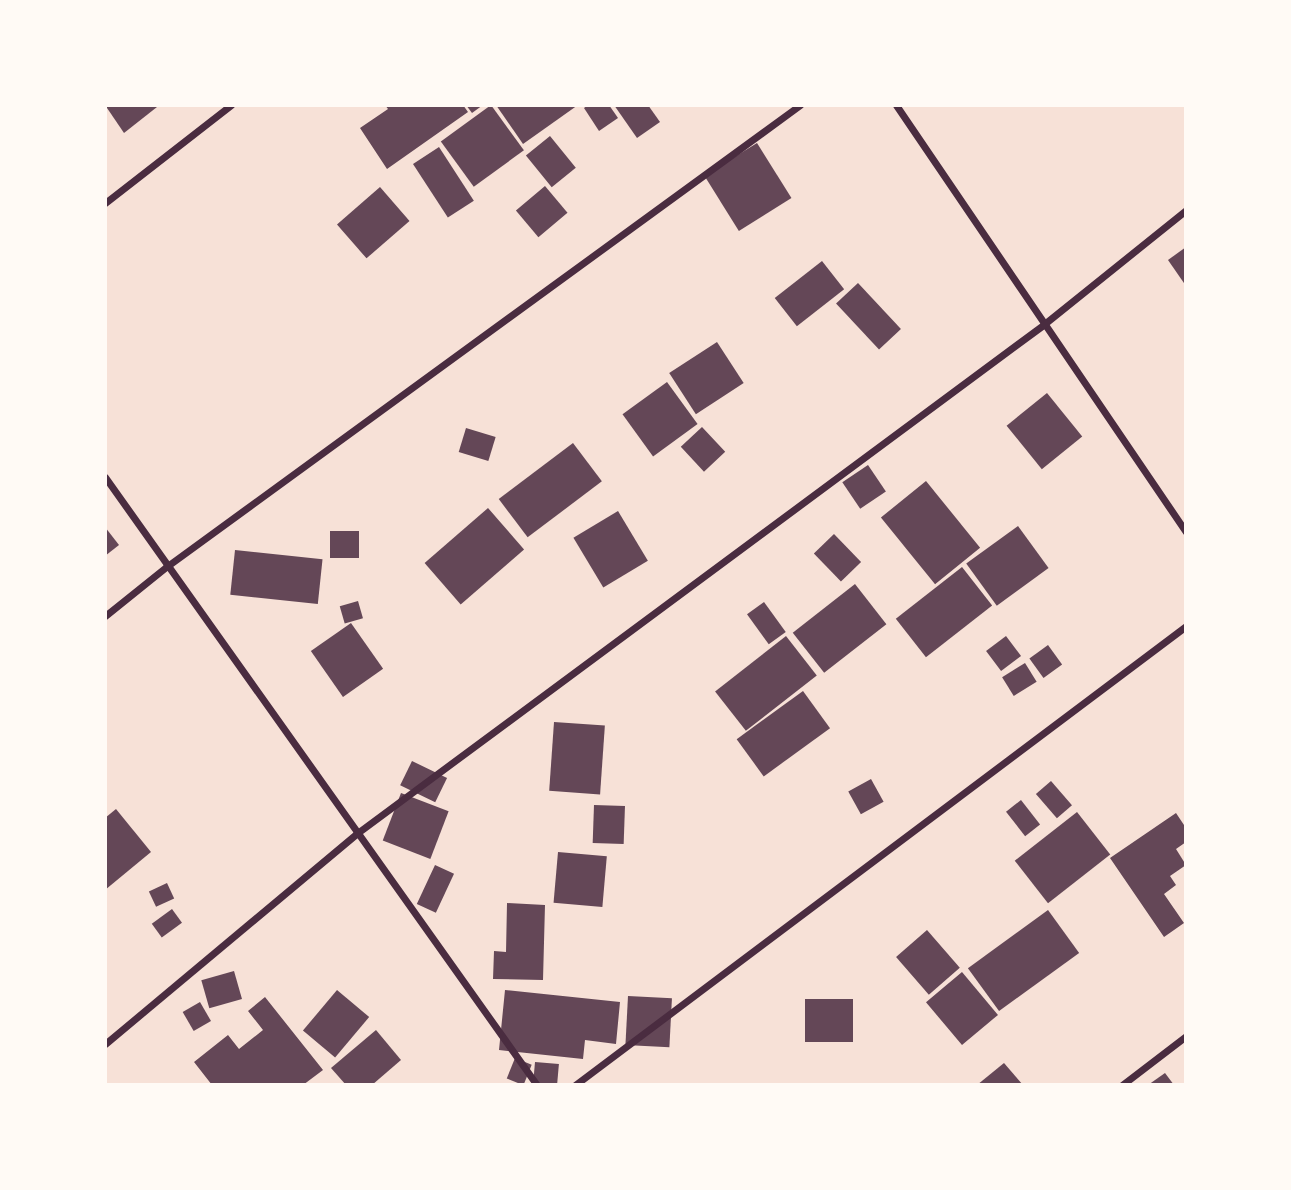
<!DOCTYPE html>
<style>
body{margin:0}
#map{position:relative;width:1291px;height:1190px;overflow:hidden;background:#f7e1d7;font-family:"PT Sans Narrow",sans-serif}
div>[style]{position:absolute}
.building>*{inset:0;background:#644757;transform-origin:0 0}
.minor>*{height:7px;margin:-3.5px;padding:0 3.5px;transform-origin:3.5px;border-radius:3.5px;background:#4a2c40}
span{translate:-50% -50%;white-space:nowrap;text-align:center;line-height:1.15;-webkit-text-stroke:7px #fffaf5;paint-order:stroke}
.frame{position:absolute;inset:0;border:107px solid #fffaf5;pointer-events:none}
</style>
<div id="map">
<div class="building">
<i style="clip-path:polygon(105px 105px,155px 105px,157px 107px,124px 133px)"></i>
<i style="clip-path:polygon(385px 105px,463px 105px,468px 112px,387px 169px,360px 128px,388px 109px)"></i>
<i style="clip-path:polygon(466px 105px,483px 105px,472px 113px)"></i>
<i style="left:491px;top:105px;width:56px;height:62px;rotate:54deg"></i>
<i style="clip-path:polygon(496px 105px,578px 105px,523px 144px)"></i>
<i style="clip-path:polygon(588px 105px,609px 105px,618px 118px,599px 131px,584px 108px)"></i>
<i style="clip-path:polygon(614px 105px,648px 105px,660px 122px,637px 138px)"></i>
<i style="left:550px;top:136px;width:41px;height:31px;rotate:51deg"></i>
<i style="left:757px;top:143px;width:65px;height:62px;rotate:58deg"></i>
<i style="left:439px;top:147px;width:64px;height:31px;rotate:57deg"></i>
<i style="left:545px;top:186px;width:35px;height:38px;rotate:50deg"></i>
<i style="left:380px;top:187px;width:45px;height:57px;rotate:49deg"></i>
<i style="clip-path:polygon(1186px 247px,1186px 286px,1168px 260px)"></i>
<i style="left:822px;top:261px;width:36px;height:60px;rotate:52deg"></i>
<i style="left:858px;top:283px;width:63px;height:30px;rotate:47deg"></i>
<i style="left:717px;top:342px;width:49px;height:57px;rotate:57deg"></i>
<i style="left:667px;top:382px;width:52px;height:55px;rotate:54deg"></i>
<i style="left:1047px;top:393px;width:56px;height:52px;rotate:51deg"></i>
<i style="left:702px;top:427px;width:34px;height:29px;rotate:47deg"></i>
<i style="left:466px;top:428px;width:31px;height:25px;rotate:17deg"></i>
<i style="left:573px;top:443px;width:48px;height:93px;rotate:53deg"></i>
<i style="left:868px;top:465px;width:32px;height:31px;rotate:56deg"></i>
<i style="left:926px;top:481px;width:86px;height:58px;rotate:51deg"></i>
<i style="left:488px;top:508px;width:55px;height:84px;rotate:49deg"></i>
<i style="left:618px;top:511px;width:58px;height:52px;rotate:59deg"></i>
<i style="left:1018px;top:526px;width:52px;height:64px;rotate:54deg"></i>
<i style="clip-path:polygon(105px 527px,119px 545px,105px 556px)"></i>
<i style="left:330px;top:531px;width:29px;height:27px"></i>
<i style="left:834px;top:534px;width:39px;height:28px;rotate:46deg"></i>
<i style="left:235px;top:550px;width:88px;height:45px;rotate:6deg"></i>
<i style="left:962px;top:567px;width:49px;height:84px;rotate:52deg"></i>
<i style="left:855px;top:584px;width:51px;height:79px;rotate:52deg"></i>
<i style="left:358px;top:601px;width:18px;height:19px;rotate:74deg"></i>
<i style="left:764px;top:602px;width:37px;height:21px;rotate:54deg"></i>
<i style="left:351px;top:623px;width:56px;height:49px;rotate:55deg"></i>
<i style="left:786px;top:636px;width:50px;height:90px;rotate:52deg"></i>
<i style="left:1006px;top:636px;width:25px;height:25px;rotate:53deg"></i>
<i style="left:1048px;top:645px;width:24px;height:23px;rotate:54deg"></i>
<i style="left:1025px;top:663px;width:22px;height:27px;rotate:58deg"></i>
<i style="left:803px;top:691px;width:46px;height:82px;rotate:54deg"></i>
<i style="left:554px;top:722px;width:51px;height:69px;rotate:4deg"></i>
<i style="left:412px;top:761px;width:39px;height:27px;rotate:26deg"></i>
<i style="left:871px;top:779px;width:26px;height:26px;rotate:61deg"></i>
<i style="left:1051px;top:781px;width:32px;height:20px;rotate:49deg"></i>
<i style="left:401px;top:793px;width:51px;height:51px;rotate:21deg"></i>
<i style="left:1021px;top:800px;width:31px;height:19px;rotate:52deg"></i>
<i style="left:594px;top:805px;width:31px;height:38px;rotate:2deg"></i>
<i style="clip-path:polygon(116px 809px,151px 852px,105px 890px,105px 818px)"></i>
<i style="left:1077px;top:812px;width:54px;height:79px;rotate:52deg"></i>
<i style="clip-path:polygon(1176px 813px,1186px 828px,1186px 842px,1176px 849px,1186px 865px,1170px 876px,1176px 885px,1164px 894px,1184px 923px,1164px 937px,1110px 858px)"></i>
<i style="left:558px;top:852px;width:49px;height:51px;rotate:5deg"></i>
<i style="left:435px;top:865px;width:21px;height:43px;rotate:25deg"></i>
<i style="left:167px;top:883px;width:17px;height:20px;rotate:65deg"></i>
<i style="clip-path:polygon(507px 903px,545px 905px,543px 980px,493px 979px,494px 951px,506px 952px)"></i>
<i style="left:172px;top:909px;width:17px;height:25px;rotate:54deg"></i>
<i style="left:1048px;top:910px;width:53px;height:99px;rotate:54deg"></i>
<i style="left:927px;top:930px;width:50px;height:41px;rotate:49deg"></i>
<i style="left:234px;top:971px;width:29px;height:34px;rotate:74deg"></i>
<i style="left:962px;top:972px;width:56px;height:47px;rotate:50deg"></i>
<i style="left:337px;top:990px;width:42px;height:53px;rotate:40deg"></i>
<i style="clip-path:polygon(505px 990px,620px 1002px,616px 1044px,585px 1040px,583px 1059px,499px 1050px)"></i>
<i style="left:628px;top:996px;width:44px;height:49px;rotate:3deg"></i>
<i style="clip-path:polygon(265px 997px,323px 1070px,303px 1085px,212px 1085px,194px 1062px,228px 1035px,239px 1049px,263px 1030px,248px 1011px)"></i>
<i style="left:805px;top:999px;width:48px;height:43px"></i>
<i style="left:200px;top:1002px;width:22px;height:20px;rotate:60deg"></i>
<i style="clip-path:polygon(376px 1030px,401px 1060px,372px 1085px,346px 1085px,331px 1068px)"></i>
<i style="left:515px;top:1058px;width:18px;height:22px;rotate:22deg"></i>
<i style="left:535px;top:1062px;width:24px;height:23px;rotate:5deg"></i>
<i style="clip-path:polygon(1004px 1063px,1023px 1085px,977px 1085px)"></i>
<i style="clip-path:polygon(1165px 1073px,1174px 1085px,1148px 1085px)"></i>
</div>
<div class="minor">
<i style="left:896px;top:105px;width:516px;rotate:55.82deg"></i>
<i style="left:105px;top:203px;width:160px;rotate:-37.9deg"></i>
<i style="left:105px;top:477px;width:746px;rotate:54.61deg"></i>
<i style="left:105px;top:616px;width:78px;rotate:-38.8deg"></i>
<i style="left:166px;top:567px;width:784px;rotate:-36.08deg"></i>
<i style="left:105px;top:1044px;width:327px;rotate:-39.9deg"></i>
<i style="left:356px;top:834px;width:855px;rotate:-36.53deg"></i>
<i style="left:1043px;top:325px;width:184px;rotate:-38.8deg"></i>
<i style="left:575px;top:1085px;width:764px;rotate:-36.91deg"></i>
<i style="left:1122px;top:1085px;width:81px;rotate:-37.4deg"></i>
</div>
<div class="frame"></div>
</div>
